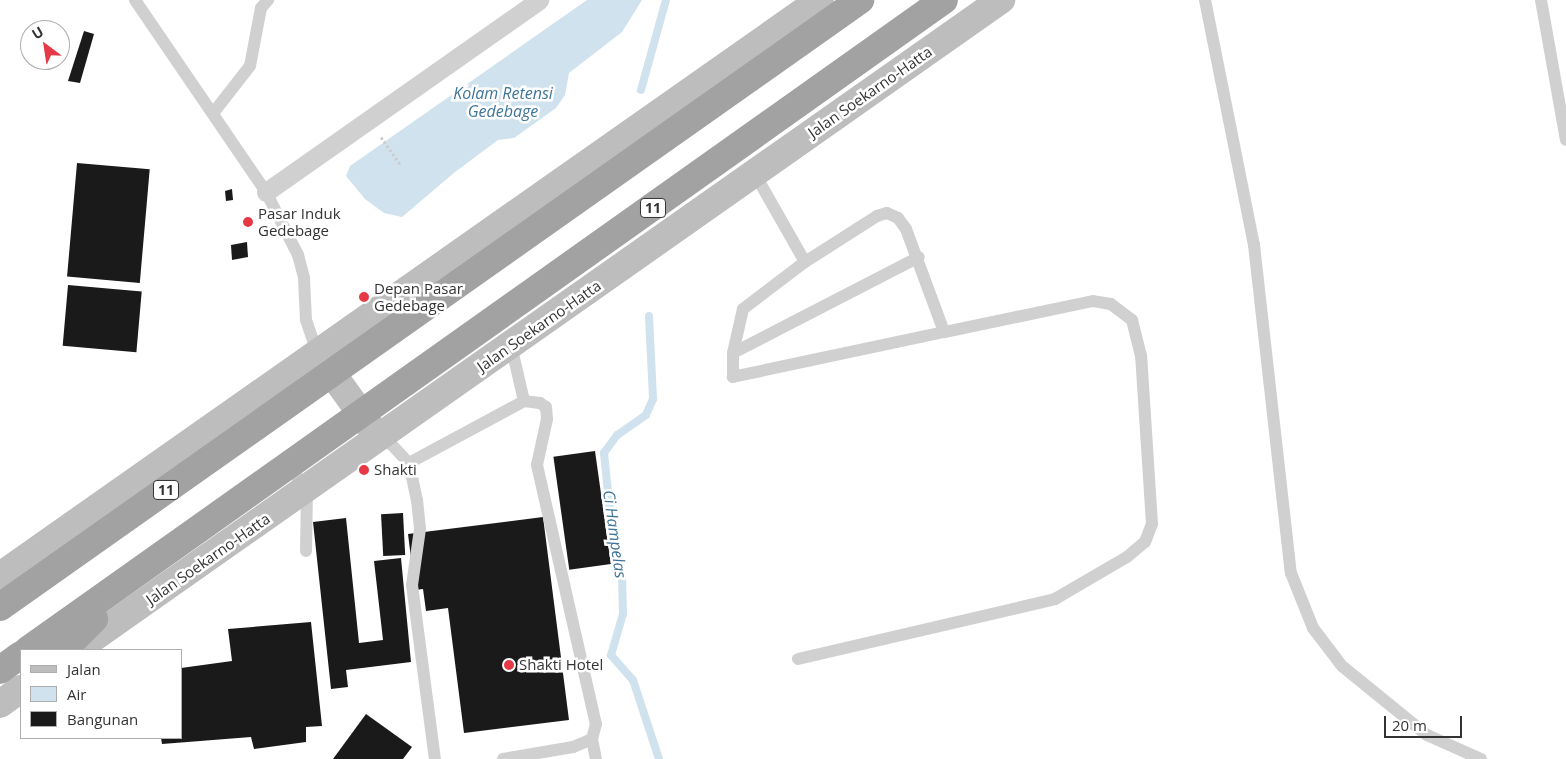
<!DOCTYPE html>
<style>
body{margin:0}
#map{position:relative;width:1566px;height:759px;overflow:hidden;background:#fff;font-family:"Open Sans",sans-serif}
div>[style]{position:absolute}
.water>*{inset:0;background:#cfe2ee}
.stream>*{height:8px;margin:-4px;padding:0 4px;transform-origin:4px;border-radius:4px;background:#cfe2ee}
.building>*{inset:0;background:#1a1a1a;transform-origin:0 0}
.path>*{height:3px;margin-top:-1.5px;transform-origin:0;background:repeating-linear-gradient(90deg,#cdcdcd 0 2.5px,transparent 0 5px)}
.service>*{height:12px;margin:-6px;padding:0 6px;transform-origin:6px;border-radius:6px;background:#d0d0d0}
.pedestrian>*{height:19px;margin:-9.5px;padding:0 9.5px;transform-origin:9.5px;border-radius:9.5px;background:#d0d0d0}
.secondary>*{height:28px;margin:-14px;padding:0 14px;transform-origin:14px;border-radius:14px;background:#bdbdbd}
.trunk>*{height:28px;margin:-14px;padding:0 14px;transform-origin:14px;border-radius:14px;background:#a2a2a2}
.dots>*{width:14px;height:14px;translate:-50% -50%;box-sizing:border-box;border:2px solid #fff;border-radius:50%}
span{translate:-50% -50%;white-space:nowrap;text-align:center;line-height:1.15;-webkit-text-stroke:5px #fff;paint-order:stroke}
.shield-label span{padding:1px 4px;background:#fff;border:1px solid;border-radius:4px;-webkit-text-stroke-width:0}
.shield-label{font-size:14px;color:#333;font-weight:700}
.street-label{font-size:15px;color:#333}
.poi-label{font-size:15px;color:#333}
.left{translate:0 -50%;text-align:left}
.water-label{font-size:16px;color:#3f7597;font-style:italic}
.legend{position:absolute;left:20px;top:649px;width:162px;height:90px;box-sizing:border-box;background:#fff;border:1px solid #adadad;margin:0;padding:6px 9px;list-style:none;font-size:15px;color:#333}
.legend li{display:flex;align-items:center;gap:10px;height:25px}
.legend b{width:25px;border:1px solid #adadad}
.north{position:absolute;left:20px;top:20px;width:50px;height:50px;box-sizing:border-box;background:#fff;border:1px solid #adadad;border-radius:50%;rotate:329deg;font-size:14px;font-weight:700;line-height:20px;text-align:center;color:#333}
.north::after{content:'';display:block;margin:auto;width:18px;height:22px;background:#e63946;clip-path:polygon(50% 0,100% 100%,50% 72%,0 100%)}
.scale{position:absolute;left:1384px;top:716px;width:78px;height:22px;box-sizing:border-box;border:2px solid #333;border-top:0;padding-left:6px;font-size:15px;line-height:18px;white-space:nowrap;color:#333;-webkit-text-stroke:4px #fff;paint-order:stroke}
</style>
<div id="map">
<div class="water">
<i style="clip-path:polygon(587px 0,642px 0,622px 32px,569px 73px,565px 95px,556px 108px,514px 138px,498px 140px,455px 172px,402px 217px,384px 213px,365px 199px,346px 176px,350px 166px)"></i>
</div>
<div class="stream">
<i style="left:641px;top:90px;width:93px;rotate:-74.5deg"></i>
<i style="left:649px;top:316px;width:83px;rotate:87.2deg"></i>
<i style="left:653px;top:399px;width:17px;rotate:114deg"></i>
<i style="left:646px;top:415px;width:35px;rotate:145deg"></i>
<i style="left:617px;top:435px;width:22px;rotate:126deg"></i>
<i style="left:604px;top:453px;width:58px;rotate:84.1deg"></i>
<i style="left:610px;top:511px;width:64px;rotate:79.2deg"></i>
<i style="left:622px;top:574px;width:40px;rotate:88.6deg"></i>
<i style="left:623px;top:614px;width:43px;rotate:106.3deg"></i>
<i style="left:611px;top:655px;width:33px;rotate:49deg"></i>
<i style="left:633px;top:680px;width:83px;rotate:71.8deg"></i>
</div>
<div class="building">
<i style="clip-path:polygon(84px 31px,94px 34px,80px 83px,68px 81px)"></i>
<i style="left:77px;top:163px;width:73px;height:114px;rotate:5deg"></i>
<i style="clip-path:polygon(232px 189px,233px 200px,226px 201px,225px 191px)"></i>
<i style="clip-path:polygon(247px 242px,248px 257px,232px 260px,231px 245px)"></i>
<i style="left:68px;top:285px;width:74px;height:61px;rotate:5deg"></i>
<i style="left:595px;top:451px;width:114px;height:42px;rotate:82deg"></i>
<i style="left:403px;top:513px;width:42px;height:22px;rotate:87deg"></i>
<i style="clip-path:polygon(543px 517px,569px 720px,464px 733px,448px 608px,426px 611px,423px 589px,415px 590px,408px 534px)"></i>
<i style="clip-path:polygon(346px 518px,359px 643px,383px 640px,374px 561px,401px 558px,411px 662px,346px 670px,348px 687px,331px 689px,313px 522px)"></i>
<i style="clip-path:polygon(311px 622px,322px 726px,306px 727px,306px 742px,254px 749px,251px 737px,162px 744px,161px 738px,181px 738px,181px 668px,232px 661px,228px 629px)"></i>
<i style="clip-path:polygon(366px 714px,412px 747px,403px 759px,333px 759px)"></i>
</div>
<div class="path">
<i style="left:381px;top:137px;width:33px;rotate:55deg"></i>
</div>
<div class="service">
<i style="left:135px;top:0;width:232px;rotate:55.7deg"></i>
<i style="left:266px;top:192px;width:71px;rotate:63.1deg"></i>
<i style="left:298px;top:255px;width:24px;rotate:75deg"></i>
<i style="left:304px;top:278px;width:42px;rotate:87.3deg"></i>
<i style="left:306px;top:320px;width:34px;rotate:71deg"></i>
<i style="left:1205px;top:0;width:250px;rotate:78.7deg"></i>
<i style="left:1254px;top:245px;width:330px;rotate:83.6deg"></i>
<i style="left:1291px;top:573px;width:59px;rotate:68.2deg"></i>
<i style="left:1313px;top:628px;width:48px;rotate:52.7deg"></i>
<i style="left:1342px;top:666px;width:109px;rotate:39.1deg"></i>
<i style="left:1427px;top:735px;width:59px;rotate:24deg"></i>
<i style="left:1541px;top:0;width:142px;rotate:79.9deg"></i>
<i style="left:214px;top:112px;width:58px;rotate:-52deg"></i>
<i style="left:250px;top:66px;width:59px;rotate:-79.3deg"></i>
<i style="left:261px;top:8px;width:11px;rotate:-49deg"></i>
<i style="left:755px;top:174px;width:101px;rotate:60.4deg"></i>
<i style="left:887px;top:213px;width:12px;rotate:24deg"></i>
<i style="left:898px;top:218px;width:14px;rotate:54deg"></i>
<i style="left:906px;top:229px;width:110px;rotate:69.7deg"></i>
<i style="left:944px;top:332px;width:216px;rotate:168deg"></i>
<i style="left:733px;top:377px;width:24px;rotate:-90deg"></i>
<i style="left:733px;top:353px;width:45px;rotate:-77.2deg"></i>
<i style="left:743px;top:309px;width:78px;rotate:-37.2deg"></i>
<i style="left:805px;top:262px;width:85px;rotate:-32.6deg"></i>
<i style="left:877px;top:216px;width:10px;rotate:-17deg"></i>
<i style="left:511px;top:345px;width:57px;rotate:76.9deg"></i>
<i style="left:733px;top:353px;width:209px;rotate:-27.3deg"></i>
<i style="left:379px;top:438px;width:15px;rotate:28deg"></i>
<i style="left:392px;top:445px;width:25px;rotate:47deg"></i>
<i style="left:409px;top:463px;width:38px;rotate:78deg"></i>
<i style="left:417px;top:500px;width:29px;rotate:84deg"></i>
<i style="left:420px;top:529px;width:57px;rotate:98.1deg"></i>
<i style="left:412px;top:585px;width:176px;rotate:82.5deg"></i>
<i style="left:409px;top:463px;width:131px;rotate:-28.3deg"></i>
<i style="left:524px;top:401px;width:16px;rotate:7deg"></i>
<i style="left:540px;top:403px;width:7px;rotate:34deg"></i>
<i style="left:546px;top:407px;width:12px;rotate:85deg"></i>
<i style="left:547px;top:419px;width:47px;rotate:102.3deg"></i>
<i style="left:537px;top:465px;width:266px;rotate:77.2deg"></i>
<i style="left:596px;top:724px;width:16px;rotate:105deg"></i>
<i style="left:592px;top:739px;width:21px;rotate:157deg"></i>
<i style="left:573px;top:747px;width:71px;rotate:170.3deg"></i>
<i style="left:289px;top:467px;width:28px;rotate:51deg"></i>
<i style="left:307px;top:489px;width:62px;rotate:90.9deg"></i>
<i style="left:798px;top:659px;width:264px;rotate:-13.1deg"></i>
<i style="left:1055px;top:599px;width:83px;rotate:-30.3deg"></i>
<i style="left:1127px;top:557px;width:23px;rotate:-40deg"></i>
<i style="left:1145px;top:542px;width:19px;rotate:-69deg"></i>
<i style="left:1152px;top:524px;width:168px;rotate:-93.7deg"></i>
<i style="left:1141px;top:356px;width:37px;rotate:-104deg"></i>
<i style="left:1132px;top:320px;width:26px;rotate:-143deg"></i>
<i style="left:1111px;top:304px;width:18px;rotate:-171deg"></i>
<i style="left:1093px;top:301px;width:152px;rotate:168.2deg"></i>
<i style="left:592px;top:739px;width:20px;rotate:79deg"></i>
</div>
<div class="pedestrian">
<i style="left:266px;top:192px;width:334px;rotate:-35.1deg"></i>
</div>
<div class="secondary">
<i style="left:318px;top:354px;width:97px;rotate:54.2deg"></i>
<i style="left:0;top:576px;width:1002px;rotate:-35.09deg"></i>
<i style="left:76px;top:650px;width:1131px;rotate:-35.1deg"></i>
<i style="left:0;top:704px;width:26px;rotate:-36deg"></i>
</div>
<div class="trunk">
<i style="left:0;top:607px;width:1053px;rotate:-35.21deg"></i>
<i style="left:28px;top:650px;width:1123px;rotate:-35.36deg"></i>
<i style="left:63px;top:650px;width:44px;rotate:-45deg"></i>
<i style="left:0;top:670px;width:26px;rotate:-36deg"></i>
</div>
<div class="dots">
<i style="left:248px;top:222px;background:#e63946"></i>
<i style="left:364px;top:297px;background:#e63946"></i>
<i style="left:364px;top:470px;background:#e63946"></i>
<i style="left:509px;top:665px;background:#e63946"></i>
</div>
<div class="shield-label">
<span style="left:653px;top:208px">11</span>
<span style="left:166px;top:490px">11</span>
</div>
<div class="street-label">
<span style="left:870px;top:92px;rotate:-35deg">Jalan Soekarno-Hatta</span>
<span style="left:539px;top:326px;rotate:-35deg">Jalan Soekarno-Hatta</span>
<span style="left:208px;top:559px;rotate:-35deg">Jalan Soekarno-Hatta</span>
</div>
<div class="poi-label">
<span class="left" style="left:258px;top:222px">Pasar Induk<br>Gedebage</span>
<span class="left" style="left:374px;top:297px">Depan Pasar<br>Gedebage</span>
<span class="left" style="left:374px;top:470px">Shakti</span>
<span class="left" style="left:519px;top:665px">Shakti Hotel</span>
</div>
<div class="water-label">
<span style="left:503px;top:102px">Kolam Retensi<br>Gedebage</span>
<span style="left:615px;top:534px;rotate:82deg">Ci Hampelas</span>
</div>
<ul class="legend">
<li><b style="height:6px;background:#bdbdbd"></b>Jalan</li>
<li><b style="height:14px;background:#cfe2ee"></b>Air</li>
<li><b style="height:14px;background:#1a1a1a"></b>Bangunan</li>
</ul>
<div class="north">U</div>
<div class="scale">20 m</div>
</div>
